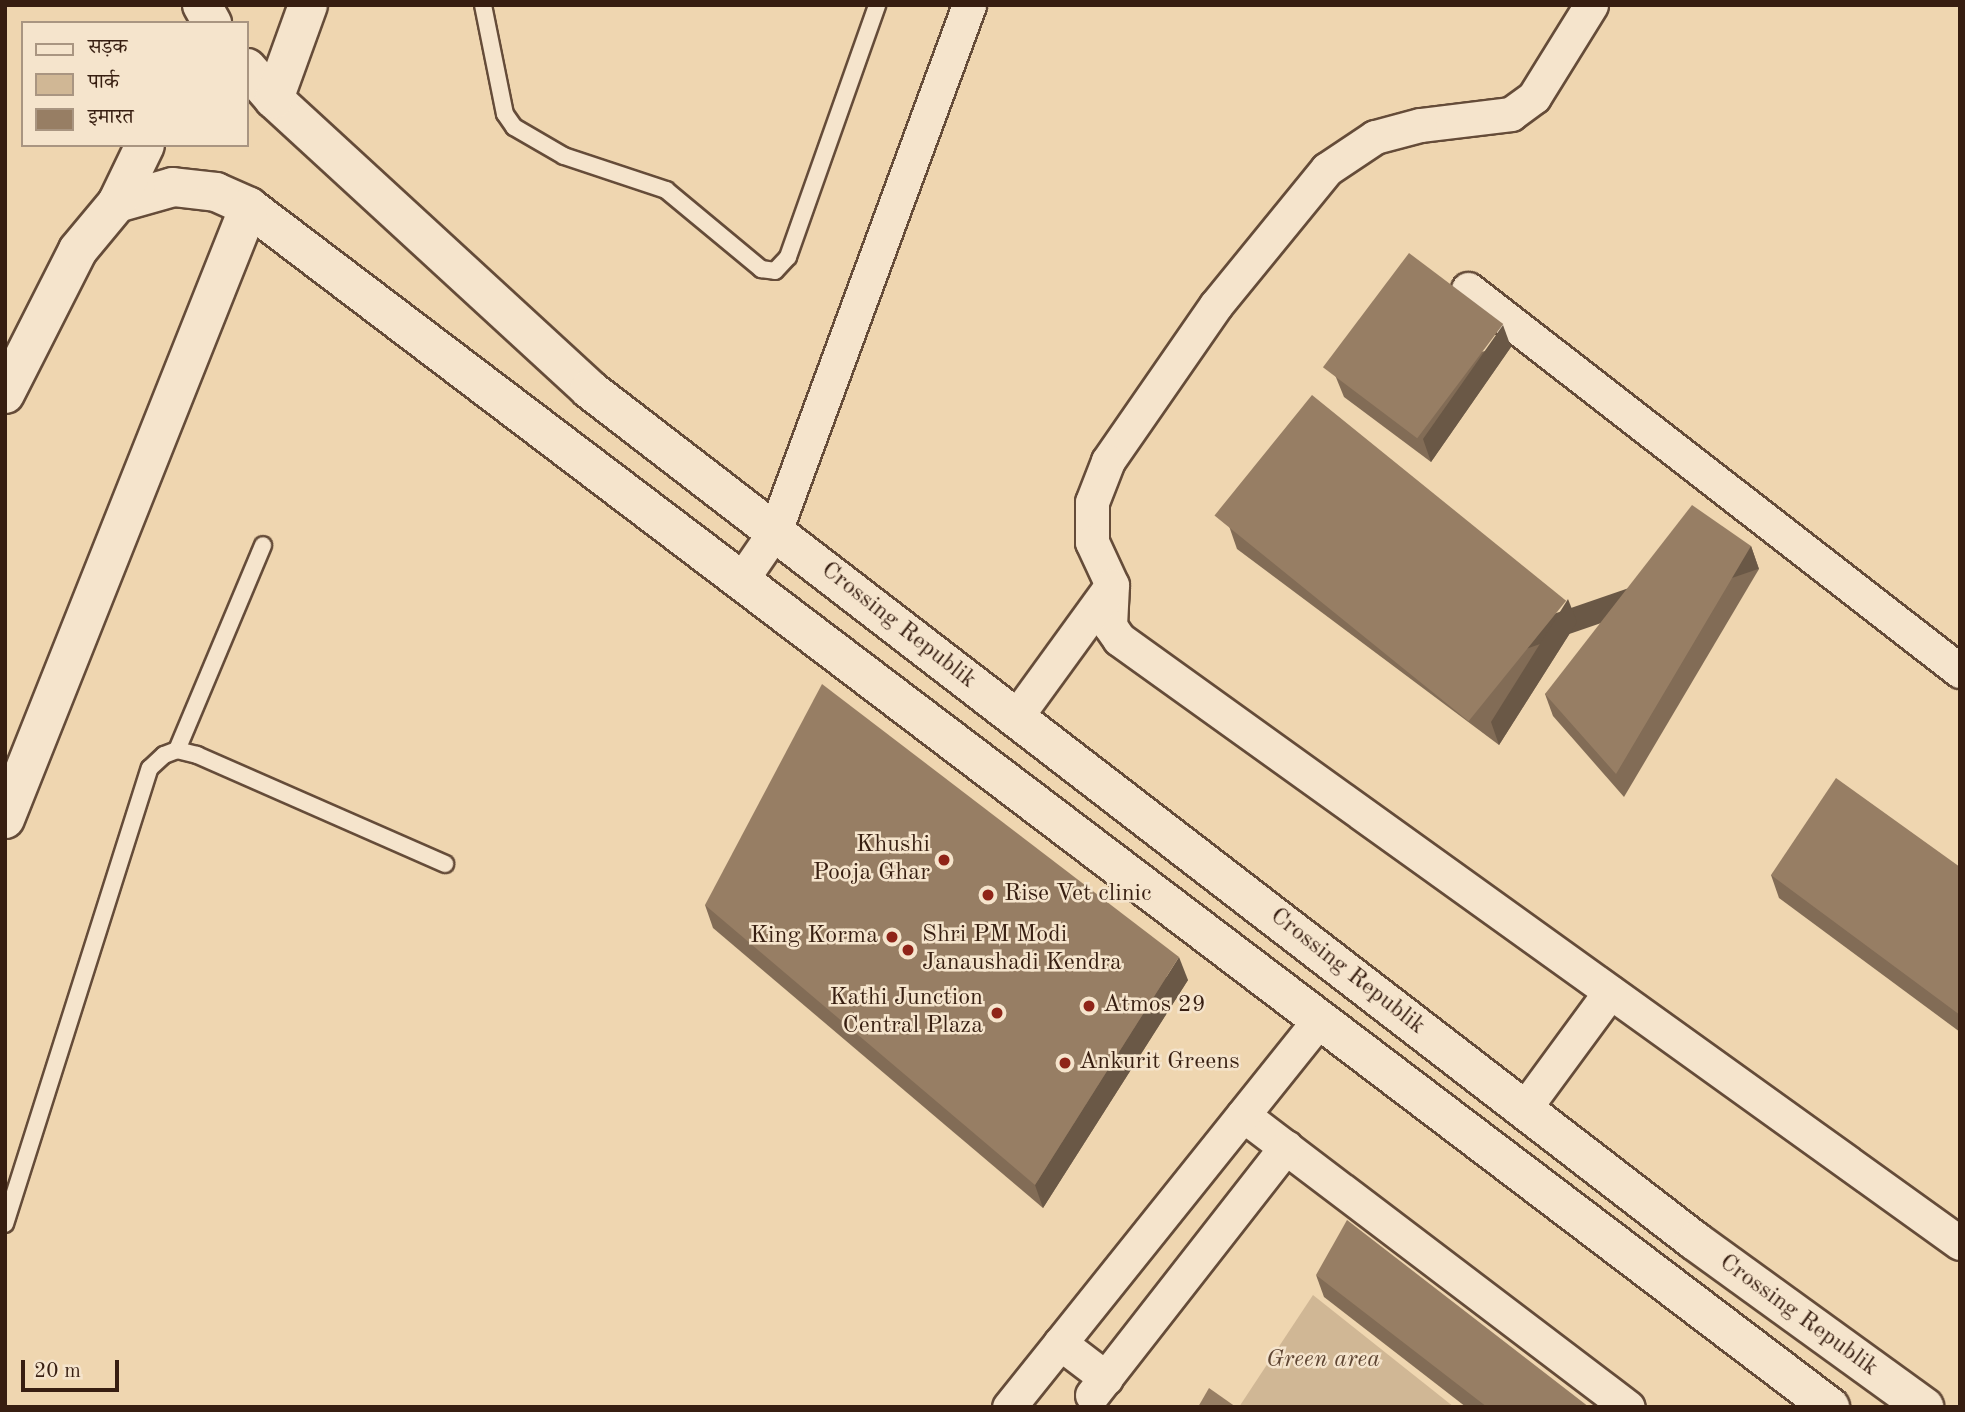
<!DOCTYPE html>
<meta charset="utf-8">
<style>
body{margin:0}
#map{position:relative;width:1965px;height:1412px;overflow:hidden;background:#efd6b0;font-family:"Old Standard TT","Noto Serif Devanagari",serif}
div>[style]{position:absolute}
.green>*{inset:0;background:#d0b795}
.roads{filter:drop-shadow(2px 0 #654c39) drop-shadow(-2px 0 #654c39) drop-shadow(0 2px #654c39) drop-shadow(0 -2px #654c39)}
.lane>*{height:16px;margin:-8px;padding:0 8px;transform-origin:8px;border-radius:8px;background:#f5e4cc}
.street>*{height:33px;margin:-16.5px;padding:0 16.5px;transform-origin:16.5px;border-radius:16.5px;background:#f5e4cc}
.secondary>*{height:38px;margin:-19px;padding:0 19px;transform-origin:19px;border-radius:19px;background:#f5e4cc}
.wall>*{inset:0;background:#826c56}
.shaded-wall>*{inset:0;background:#6a5846;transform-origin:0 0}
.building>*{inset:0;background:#977e64;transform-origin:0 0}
.dots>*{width:19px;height:19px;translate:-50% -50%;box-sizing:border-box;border:4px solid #f5e4cc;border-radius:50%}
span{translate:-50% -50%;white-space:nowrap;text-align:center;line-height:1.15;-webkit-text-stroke:5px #f5e4cc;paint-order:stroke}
.street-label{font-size:24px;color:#371e11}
.poi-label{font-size:24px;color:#371e11}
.right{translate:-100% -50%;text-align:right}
.left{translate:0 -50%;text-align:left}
.park-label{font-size:24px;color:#5d4432;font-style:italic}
.frame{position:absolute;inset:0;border:7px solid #371e11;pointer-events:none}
.legend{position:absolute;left:21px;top:21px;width:228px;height:126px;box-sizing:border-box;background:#f5e4cc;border:2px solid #a99581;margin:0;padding:9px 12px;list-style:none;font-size:21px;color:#371e11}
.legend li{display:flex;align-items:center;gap:14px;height:35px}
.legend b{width:35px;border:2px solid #a99581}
.scale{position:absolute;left:21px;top:1360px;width:98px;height:32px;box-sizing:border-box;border:4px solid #371e11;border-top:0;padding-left:9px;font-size:21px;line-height:24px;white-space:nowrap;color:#371e11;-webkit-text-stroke:5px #f5e4cc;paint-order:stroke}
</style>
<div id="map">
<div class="green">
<i style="clip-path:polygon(1313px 1295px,1454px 1407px,1239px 1407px)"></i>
</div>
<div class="roads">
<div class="lane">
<i style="left:483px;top:5px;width:111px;rotate:78.6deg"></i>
<i style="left:505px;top:114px;width:16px;rotate:55deg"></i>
<i style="left:514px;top:127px;width:58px;rotate:30.1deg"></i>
<i style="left:564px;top:156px;width:108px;rotate:18.4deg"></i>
<i style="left:666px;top:190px;width:124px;rotate:39.7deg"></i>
<i style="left:761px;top:269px;width:14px;rotate:8deg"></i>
<i style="left:775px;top:271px;width:19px;rotate:-47deg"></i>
<i style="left:788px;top:257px;width:267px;rotate:-70.5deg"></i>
<i style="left:177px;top:750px;width:222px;rotate:-67.2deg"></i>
<i style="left:5px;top:1224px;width:478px;rotate:-72.4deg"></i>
<i style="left:150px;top:768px;width:19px;rotate:-43deg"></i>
<i style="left:164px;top:755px;width:14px;rotate:-21deg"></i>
<i style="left:177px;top:750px;width:21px;rotate:14deg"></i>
<i style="left:197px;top:755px;width:271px;rotate:23.7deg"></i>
</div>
<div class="street">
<i style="left:1591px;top:5px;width:108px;rotate:121.8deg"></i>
<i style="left:1534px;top:97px;width:29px;rotate:144deg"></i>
<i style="left:1511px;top:114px;width:92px;rotate:173.1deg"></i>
<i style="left:1420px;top:125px;width:47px;rotate:165.1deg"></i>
<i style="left:1375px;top:137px;width:58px;rotate:146.3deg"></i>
<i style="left:1327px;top:169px;width:176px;rotate:129.2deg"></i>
<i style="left:1216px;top:305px;width:190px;rotate:124.7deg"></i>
<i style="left:1108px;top:461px;width:44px;rotate:111.3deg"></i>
<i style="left:1092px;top:502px;width:40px;rotate:90deg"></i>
<i style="left:1092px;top:542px;width:47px;rotate:65.1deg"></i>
<i style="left:1112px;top:585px;width:41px;rotate:92.8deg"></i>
<i style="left:1110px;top:626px;width:16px;rotate:55deg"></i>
<i style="left:1119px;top:639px;width:1035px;rotate:35.69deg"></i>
<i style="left:1468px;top:289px;width:623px;rotate:37.83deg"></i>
<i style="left:742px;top:579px;width:58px;rotate:-55.5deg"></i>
<i style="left:775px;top:531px;width:561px;rotate:-69.75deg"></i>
<i style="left:1016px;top:717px;width:163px;rotate:-54deg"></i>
<i style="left:1524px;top:1109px;width:145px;rotate:-53.7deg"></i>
<i style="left:1243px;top:1115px;width:483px;rotate:37.2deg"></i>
<i style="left:1060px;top:1343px;width:58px;rotate:37.3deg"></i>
<i style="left:1092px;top:1395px;width:315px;rotate:-52deg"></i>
<i style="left:1009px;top:1407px;width:497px;rotate:-51.3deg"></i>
</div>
<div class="secondary">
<i style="left:202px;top:5px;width:21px;rotate:61deg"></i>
<i style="left:247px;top:68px;width:41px;rotate:48.9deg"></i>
<i style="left:274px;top:99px;width:428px;rotate:42.6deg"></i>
<i style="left:589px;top:389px;width:1396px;rotate:37.61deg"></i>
<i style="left:1695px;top:1241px;width:283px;rotate:35.9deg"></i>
<i style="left:274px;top:99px;width:100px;rotate:-70.1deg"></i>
<i style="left:117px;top:203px;width:58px;rotate:-15.9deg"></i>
<i style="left:173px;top:187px;width:43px;rotate:6.6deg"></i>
<i style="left:216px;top:192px;width:36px;rotate:24deg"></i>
<i style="left:249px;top:207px;width:1985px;rotate:37.2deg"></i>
<i style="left:5px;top:394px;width:161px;rotate:-63.1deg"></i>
<i style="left:78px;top:250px;width:61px;rotate:-50.3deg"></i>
<i style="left:117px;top:203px;width:64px;rotate:-64.2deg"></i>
<i style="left:5px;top:819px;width:659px;rotate:-68.26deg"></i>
</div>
</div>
<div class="wall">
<i style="clip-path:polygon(1511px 347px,1431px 462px,1344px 397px,1335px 375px)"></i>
<i style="clip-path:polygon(1229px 526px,1577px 622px,1499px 745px,1237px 549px)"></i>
<i style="clip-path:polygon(1751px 546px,1759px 569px,1624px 797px,1553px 716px,1545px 694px)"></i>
<i style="clip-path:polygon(1960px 867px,1960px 1032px,1779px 898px,1771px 875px)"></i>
<i style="clip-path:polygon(705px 905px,1188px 980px,1043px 1208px,713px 928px)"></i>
<i style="clip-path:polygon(1316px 1275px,1589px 1407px,1466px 1407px,1324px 1297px)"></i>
</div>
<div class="shaded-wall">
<i style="clip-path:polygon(1503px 325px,1511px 347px,1431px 462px,1423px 439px)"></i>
<i style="left:1751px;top:546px;width:24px;height:265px;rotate:71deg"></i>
<i style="clip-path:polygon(1568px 599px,1577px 622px,1499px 745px,1491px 722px)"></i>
<i style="clip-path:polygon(1179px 957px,1188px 980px,1043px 1208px,1035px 1185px)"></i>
</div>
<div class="building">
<i style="left:1409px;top:253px;width:118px;height:143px;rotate:37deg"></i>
<i style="left:1312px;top:395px;width:327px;height:155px;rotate:39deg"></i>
<i style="clip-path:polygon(1692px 505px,1751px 546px,1616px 774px,1545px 694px)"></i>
<i style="clip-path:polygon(822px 684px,1179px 957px,1035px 1185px,705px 905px)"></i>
<i style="clip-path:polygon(1836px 778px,1960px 867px,1960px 1015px,1771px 875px)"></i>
<i style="clip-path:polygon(1347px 1220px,1589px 1407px,1487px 1407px,1316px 1275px)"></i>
<i style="clip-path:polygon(1209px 1388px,1236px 1407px,1198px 1407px)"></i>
</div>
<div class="dots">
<i style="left:944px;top:860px;background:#8f2418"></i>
<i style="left:988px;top:895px;background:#8f2418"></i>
<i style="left:892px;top:937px;background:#8f2418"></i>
<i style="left:908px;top:950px;background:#8f2418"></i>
<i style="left:1089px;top:1006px;background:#8f2418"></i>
<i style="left:997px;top:1013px;background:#8f2418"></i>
<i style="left:1065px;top:1063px;background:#8f2418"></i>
</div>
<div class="street-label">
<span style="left:898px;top:626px;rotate:38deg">Crossing Republik</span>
<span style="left:1347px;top:972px;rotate:38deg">Crossing Republik</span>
<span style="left:1798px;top:1316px;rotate:36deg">Crossing Republik</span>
</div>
<div class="poi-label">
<span class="right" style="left:930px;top:860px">Khushi<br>Pooja Ghar</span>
<span class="left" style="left:1004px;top:895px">Rise Vet clinic</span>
<span class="left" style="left:922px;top:950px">Shri PM Modi<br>Janaushadi Kendra</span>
<span class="right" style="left:878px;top:937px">King Korma</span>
<span class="right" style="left:983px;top:1013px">Kathi Junction<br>Central Plaza</span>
<span class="left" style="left:1103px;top:1006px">Atmos 29</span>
<span class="left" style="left:1079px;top:1063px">Ankurit Greens</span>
</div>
<div class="park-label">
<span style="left:1323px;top:1361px">Green area</span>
</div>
<div class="frame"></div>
<ul class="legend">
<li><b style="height:9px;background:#f5e4cc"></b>सड़क</li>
<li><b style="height:19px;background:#d0b795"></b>पार्क</li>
<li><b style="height:19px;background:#977e64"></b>इमारत</li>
</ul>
<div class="scale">20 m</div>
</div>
